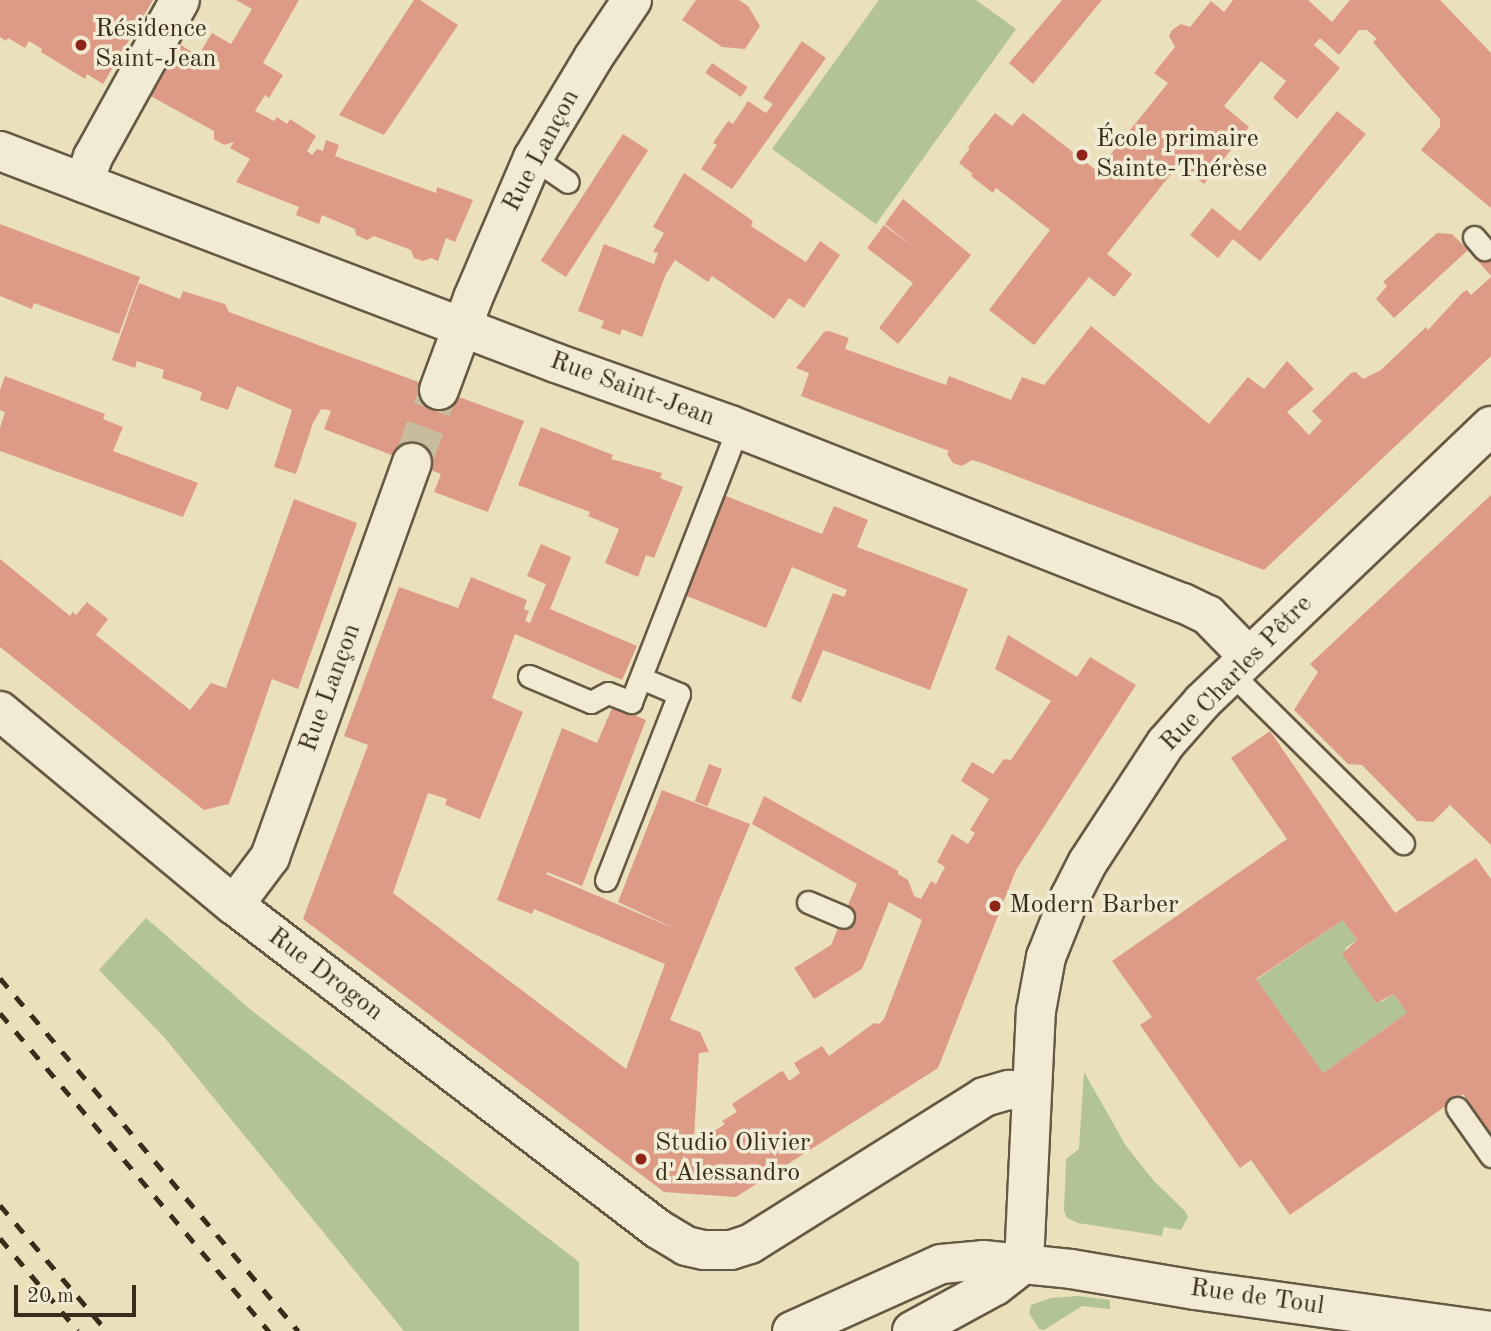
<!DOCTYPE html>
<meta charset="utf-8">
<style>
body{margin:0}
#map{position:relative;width:1491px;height:1331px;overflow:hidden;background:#ebe0bc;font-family:"Old Standard TT",serif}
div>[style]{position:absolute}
.green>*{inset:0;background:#b2c394}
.building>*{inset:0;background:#dd9b86;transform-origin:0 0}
.minor-tunnel>*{height:38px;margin-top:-19px;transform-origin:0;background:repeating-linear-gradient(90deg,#c7bc9c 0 38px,transparent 0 57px)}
.roads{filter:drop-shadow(2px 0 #665943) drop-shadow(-2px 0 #665943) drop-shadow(0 2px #665943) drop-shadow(0 -2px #665943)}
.service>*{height:21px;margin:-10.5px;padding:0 10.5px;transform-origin:10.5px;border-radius:10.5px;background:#f2ebd3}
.minor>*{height:38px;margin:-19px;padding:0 19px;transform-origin:19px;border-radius:19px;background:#f2ebd3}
.secondary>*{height:38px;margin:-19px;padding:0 19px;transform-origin:19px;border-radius:19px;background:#f2ebd3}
.rail>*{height:5px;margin-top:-2.5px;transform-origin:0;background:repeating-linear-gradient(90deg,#392c1b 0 12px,transparent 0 24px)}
.dots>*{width:19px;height:19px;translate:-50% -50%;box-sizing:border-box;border:4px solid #f2ebd3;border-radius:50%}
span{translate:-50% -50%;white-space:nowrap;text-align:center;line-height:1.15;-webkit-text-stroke:7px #f2ebd3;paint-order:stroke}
.poi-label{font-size:26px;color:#392c1b}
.left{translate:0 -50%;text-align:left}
.street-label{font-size:26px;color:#392c1b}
.scale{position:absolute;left:14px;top:1285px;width:122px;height:32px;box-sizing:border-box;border:4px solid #392c1b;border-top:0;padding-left:9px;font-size:21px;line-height:24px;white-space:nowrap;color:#392c1b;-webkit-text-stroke:5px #f2ebd3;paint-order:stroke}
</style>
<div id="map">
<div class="green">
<i style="clip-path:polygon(879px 0,976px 0,1016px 29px,876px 224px,772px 149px)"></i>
<i style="clip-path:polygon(146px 918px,251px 1010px,579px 1262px,579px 1331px,404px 1331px,164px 1037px,99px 970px)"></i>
<i style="clip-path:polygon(1343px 920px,1357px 940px,1345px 948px,1346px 951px,1381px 1002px,1394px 994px,1407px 1013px,1323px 1073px,1256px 980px)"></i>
<i style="clip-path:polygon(1084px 1072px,1126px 1146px,1154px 1181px,1185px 1211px,1188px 1217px,1181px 1230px,1164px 1227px,1162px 1236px,1078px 1223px,1067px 1218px,1064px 1211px,1066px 1159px,1079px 1149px)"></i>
<i style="clip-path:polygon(1078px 1296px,1110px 1300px,1110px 1309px,1082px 1306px,1044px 1330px,1039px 1329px,1029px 1313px,1031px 1305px,1051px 1298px)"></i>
</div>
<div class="building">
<i style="clip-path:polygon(0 0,153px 0,103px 84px,87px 74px,85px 79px,41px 52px,42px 49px,29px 41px,25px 48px,8px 38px,6px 41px,0 37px)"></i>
<i style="clip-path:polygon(236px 0,299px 0,263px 63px,283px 75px,269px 98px,265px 95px,255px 111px,274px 121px,277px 117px,287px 124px,290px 119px,316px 136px,307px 151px,312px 155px,317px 149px,323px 151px,326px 140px,339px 145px,335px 156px,436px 193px,437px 187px,473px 200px,455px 242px,446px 238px,438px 261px,431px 258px,423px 261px,414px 258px,411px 250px,374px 236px,367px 240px,356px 235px,355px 229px,322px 215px,319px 224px,296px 215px,299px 207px,236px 182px,250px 159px,230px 148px,234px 142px,224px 145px,214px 139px,214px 131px,147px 94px,178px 43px,198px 56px,212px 33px,231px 44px,252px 9px)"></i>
<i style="clip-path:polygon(414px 0,420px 0,458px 25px,384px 135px,339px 115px)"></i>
<i style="clip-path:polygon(696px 0,739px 0,748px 6px,760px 26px,745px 49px,722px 47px,682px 20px)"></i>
<i style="clip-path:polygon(1062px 0,1102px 0,1033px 84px,1009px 63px)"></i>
<i style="clip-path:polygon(1233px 0,1308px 0,1332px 22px,1350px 0,1440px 0,1491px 53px,1491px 208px,1421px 150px,1440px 127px,1440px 119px,1403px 78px,1373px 42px,1377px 39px,1367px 30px,1359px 30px,1339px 55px,1320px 38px,1314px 45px,1340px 68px,1297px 119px,1273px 98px,1286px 81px,1261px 61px,1224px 106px,1249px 127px,1204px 184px,1179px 164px,1107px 254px,1132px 274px,1129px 278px,1114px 297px,1089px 277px,1034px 345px,989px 310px,1050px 230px,996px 188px,993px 193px,971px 176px,973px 174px,959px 163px,970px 148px,968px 147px,995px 113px,1012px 126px,1023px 113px,1097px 171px,1168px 83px,1154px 73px,1175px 47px,1169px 36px,1172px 30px,1181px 24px,1190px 27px,1211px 1px,1224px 12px)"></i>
<i style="clip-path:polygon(802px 41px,826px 58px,732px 189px,701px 169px,717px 145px,713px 143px,728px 121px,733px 124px,748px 101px,766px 113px,773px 104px,763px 98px)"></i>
<i style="left:712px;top:63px;width:43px;height:12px;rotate:34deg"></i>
<i style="clip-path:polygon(1337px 111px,1366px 134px,1260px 261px,1233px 239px,1218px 258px,1190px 235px,1212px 208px,1240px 231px)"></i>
<i style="left:623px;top:134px;width:30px;height:151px;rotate:33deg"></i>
<i style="clip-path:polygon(684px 173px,753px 221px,751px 226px,806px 262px,820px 241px,840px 255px,804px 308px,789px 298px,774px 319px,712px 276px,708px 282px,675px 260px,666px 274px,642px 337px,622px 329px,620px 335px,601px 328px,604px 321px,578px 311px,604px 244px,654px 264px,658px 253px,653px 252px,664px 233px,653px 227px)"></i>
<i style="clip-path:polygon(903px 199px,971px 255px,898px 344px,879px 328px,913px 283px,867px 248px,884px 225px,913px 247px,885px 224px)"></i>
<i style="clip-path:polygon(0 224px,140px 277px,119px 334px,34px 303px,32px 309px,0 296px)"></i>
<i style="clip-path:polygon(1437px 233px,1452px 234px,1468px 250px,1394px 318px,1376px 299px,1387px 286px,1383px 282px)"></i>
<i style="clip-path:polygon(1491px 242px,1491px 276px,1475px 258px)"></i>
<i style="clip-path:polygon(1491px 277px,1491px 356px,1264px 570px,982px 463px,972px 460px,962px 466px,953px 463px,947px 454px,949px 451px,801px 396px,809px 373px,796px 368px,824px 332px,829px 331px,849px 338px,845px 349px,946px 385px,949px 376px,1011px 400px,1022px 377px,1044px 385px,1091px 326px,1209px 424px,1248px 377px,1264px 389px,1287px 361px,1314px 389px,1287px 412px,1309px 435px,1322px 421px,1312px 411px,1351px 373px,1356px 372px,1363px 379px,1381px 370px,1426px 327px,1428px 330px,1462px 293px,1467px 290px,1471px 295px)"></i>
<i style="clip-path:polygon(139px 283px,180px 299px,183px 291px,218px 302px,225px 304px,229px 312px,524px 421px,488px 512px,434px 492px,441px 474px,324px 429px,331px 411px,329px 410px,321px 409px,313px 423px,296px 474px,274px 467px,292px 410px,237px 386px,228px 410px,200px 400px,202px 392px,162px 378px,164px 370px,137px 361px,135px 368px,112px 360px)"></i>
<i style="clip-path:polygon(5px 376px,105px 414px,103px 419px,123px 427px,113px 451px,198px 483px,183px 517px,0 451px,0 428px,5px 412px,0 410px,0 390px)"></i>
<i style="clip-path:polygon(541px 427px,613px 455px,611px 459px,662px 473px,660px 478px,683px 487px,654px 558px,646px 555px,638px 577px,605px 563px,619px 529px,588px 516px,590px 512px,518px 485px)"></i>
<i style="clip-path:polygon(721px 494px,822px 534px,834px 506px,868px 520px,857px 547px,968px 589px,930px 690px,823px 650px,801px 703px,791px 698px,833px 593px,844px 597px,847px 590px,792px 567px,766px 628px,687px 596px,684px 604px,678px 600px)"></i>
<i style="clip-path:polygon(1491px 495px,1491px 845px,1450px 805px,1433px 822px,1417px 821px,1362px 765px,1348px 764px,1294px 710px,1318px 672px,1310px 664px)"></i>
<i style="clip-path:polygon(294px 499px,357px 523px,298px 689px,272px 679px,229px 804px,204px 810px,0 647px,0 559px,70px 616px,73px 612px,76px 615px,87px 602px,108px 619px,96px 635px,190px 710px,211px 683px,226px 688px)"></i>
<i style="clip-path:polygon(541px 544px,571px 557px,550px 609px,637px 646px,622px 680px,515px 634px,492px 698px,523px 712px,480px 819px,445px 805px,447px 799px,428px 793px,393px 893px,626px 1069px,665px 964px,534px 909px,532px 914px,497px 900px,562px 728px,597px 743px,613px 706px,646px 720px,582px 886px,547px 872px,546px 874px,678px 930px,618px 902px,662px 790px,750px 824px,670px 1020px,700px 1032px,709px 1052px,699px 1053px,694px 1137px,705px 1137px,725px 1124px,722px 1121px,737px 1112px,732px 1104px,780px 1072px,783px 1071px,789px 1081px,800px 1073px,794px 1063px,822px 1046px,829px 1056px,874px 1023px,879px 1024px,884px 1019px,922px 920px,889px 902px,862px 969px,814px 999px,794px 968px,831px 945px,857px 884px,752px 824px,764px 796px,898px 871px,898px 874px,908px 880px,914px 896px,921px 899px,931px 881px,936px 884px,945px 867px,937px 862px,952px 834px,968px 844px,975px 833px,970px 830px,989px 799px,961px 781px,972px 762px,993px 774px,1004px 759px,1011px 760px,1051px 701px,995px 669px,1008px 635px,1077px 677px,1090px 657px,1136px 685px,1016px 870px,938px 1068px,736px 1197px,664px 1192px,303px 919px,368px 745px,344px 736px,399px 587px,458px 608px,471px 577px,527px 600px,524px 609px,529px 611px,525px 621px,530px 623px,546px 584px,527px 576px)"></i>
<i style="clip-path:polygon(evenodd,1270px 731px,1395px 913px,1476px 858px,1491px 879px,1491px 1134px,1463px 1094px,1290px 1215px,1251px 1160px,1240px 1168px,1140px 1025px,1152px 1017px,1112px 961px,1287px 839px,1231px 758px,1270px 731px,1343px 920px,1357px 940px,1342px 954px,1349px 964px,1376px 1003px,1394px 994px,1407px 1013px,1323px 1073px,1256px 979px,1343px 920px)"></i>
<i style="left:709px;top:764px;width:14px;height:40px;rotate:21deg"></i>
</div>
<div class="minor-tunnel">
<i style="left:412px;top:463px;width:78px;rotate:-69.7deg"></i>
</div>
<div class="roads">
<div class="service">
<i style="left:533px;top:158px;width:42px;rotate:34.4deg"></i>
<i style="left:1474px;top:237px;width:16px;rotate:50deg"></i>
<i style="left:1231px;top:673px;width:242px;rotate:44.7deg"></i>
<i style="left:529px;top:676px;width:67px;rotate:22.8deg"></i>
<i style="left:591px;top:702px;width:19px;rotate:-28deg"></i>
<i style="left:608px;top:693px;width:25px;rotate:21deg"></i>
<i style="left:631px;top:702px;width:294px;rotate:-68.7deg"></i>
<i style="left:606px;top:880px;width:200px;rotate:-68.6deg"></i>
<i style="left:679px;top:694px;width:41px;rotate:-157.2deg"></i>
<i style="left:808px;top:902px;width:38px;rotate:23deg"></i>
<i style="left:1457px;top:1108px;width:59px;rotate:54.7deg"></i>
</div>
<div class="minor">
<i style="left:0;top:151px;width:595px;rotate:20.87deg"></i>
<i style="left:556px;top:363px;width:185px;rotate:19.6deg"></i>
<i style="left:730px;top:425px;width:487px;rotate:21.5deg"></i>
<i style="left:1183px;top:603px;width:28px;rotate:26deg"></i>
<i style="left:1208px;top:615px;width:57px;rotate:45.7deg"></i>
<i style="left:84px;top:183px;width:28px;rotate:-71deg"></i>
<i style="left:93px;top:157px;width:179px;rotate:-61deg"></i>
<i style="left:439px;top:390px;width:98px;rotate:-69.7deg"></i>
<i style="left:473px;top:298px;width:152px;rotate:-66.8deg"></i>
<i style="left:533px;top:158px;width:117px;rotate:-59deg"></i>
<i style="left:593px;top:58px;width:70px;rotate:-56.1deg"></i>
<i style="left:0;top:711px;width:304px;rotate:39.7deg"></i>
<i style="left:234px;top:905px;width:534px;rotate:37.39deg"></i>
<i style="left:658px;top:1229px;width:33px;rotate:31deg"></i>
<i style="left:686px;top:1246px;width:18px;rotate:13deg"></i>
<i style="left:704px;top:1250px;width:27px"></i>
<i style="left:731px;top:1250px;width:20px;rotate:-18deg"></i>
<i style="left:750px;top:1244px;width:276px;rotate:-32.1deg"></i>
<i style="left:984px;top:1097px;width:26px;rotate:-16deg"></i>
<i style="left:1009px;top:1090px;width:22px;rotate:5deg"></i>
<i style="left:234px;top:905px;width:60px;rotate:-53.1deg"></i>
<i style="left:270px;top:857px;width:419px;rotate:-70.2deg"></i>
<i style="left:1024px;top:1263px;width:252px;rotate:-87.3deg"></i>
<i style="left:1036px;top:1011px;width:55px;rotate:-79.5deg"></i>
<i style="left:1046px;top:957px;width:65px;rotate:-68.2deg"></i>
<i style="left:1070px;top:897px;width:39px;rotate:-63deg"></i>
<i style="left:1088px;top:862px;width:142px;rotate:-56.8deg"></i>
<i style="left:1166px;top:743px;width:56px;rotate:-48.6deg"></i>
<i style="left:1203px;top:701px;width:398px;rotate:-43.7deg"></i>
</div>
<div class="secondary">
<i style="left:792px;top:1331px;width:163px;rotate:-24.2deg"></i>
<i style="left:941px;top:1264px;width:42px;rotate:-5.4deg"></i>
<i style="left:983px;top:1260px;width:88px;rotate:5.8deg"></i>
<i style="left:1071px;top:1269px;width:126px;rotate:9.6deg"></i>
<i style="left:1195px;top:1290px;width:299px;rotate:7.9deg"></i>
<i style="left:912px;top:1331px;width:94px;rotate:-28.5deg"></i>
<i style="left:995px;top:1286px;width:37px;rotate:-38deg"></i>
</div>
</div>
<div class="rail">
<i style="left:0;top:978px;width:462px;rotate:49.8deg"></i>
<i style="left:0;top:1013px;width:417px;rotate:49.8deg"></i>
<i style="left:0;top:1205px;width:165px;rotate:49.7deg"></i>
<i style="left:0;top:1238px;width:121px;rotate:50deg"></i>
</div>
<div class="dots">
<i style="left:81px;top:45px;background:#8f2418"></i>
<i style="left:1082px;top:155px;background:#8f2418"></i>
<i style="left:995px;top:906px;background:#8f2418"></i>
<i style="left:641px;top:1159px;background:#8f2418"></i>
</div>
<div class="poi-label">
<span class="left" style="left:95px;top:45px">Résidence<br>Saint-Jean</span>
<span class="left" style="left:1096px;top:155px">École primaire<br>Sainte-Thérèse</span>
<span class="left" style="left:1009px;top:906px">Modern Barber</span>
<span class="left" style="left:655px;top:1159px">Studio Olivier<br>d'Alessandro</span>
</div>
<div class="street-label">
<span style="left:542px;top:151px;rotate:-62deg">Rue Lançon</span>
<span style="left:632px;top:390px;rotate:20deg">Rue Saint-Jean</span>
<span style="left:1237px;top:674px;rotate:-46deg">Rue Charles Pêtre</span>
<span style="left:331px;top:688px;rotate:-70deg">Rue Lançon</span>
<span style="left:325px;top:975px;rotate:37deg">Rue Drogon</span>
<span style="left:1257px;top:1298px;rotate:8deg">Rue de Toul</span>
</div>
<div class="scale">20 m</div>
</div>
